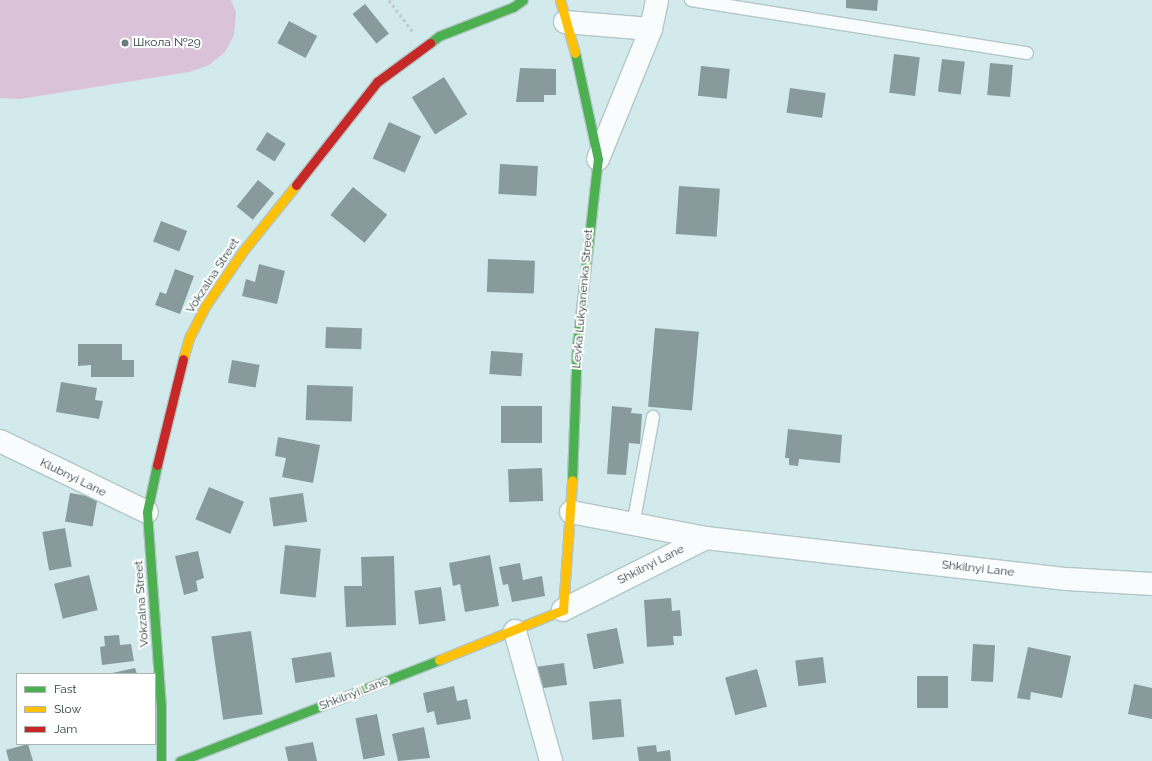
<!DOCTYPE html>
<meta charset="utf-8">
<style>
body{margin:0}
#map{position:relative;width:1152px;height:761px;overflow:hidden;background:#d2eaec;font-family:Raleway,sans-serif}
div>[style]{position:absolute}
.green>*{inset:0;background:#dac2d8}
.building>*{inset:0;background:#889b9c;transform-origin:0 0}
.path>*{height:2.5px;margin-top:-1.25px;transform-origin:0;background:repeating-linear-gradient(90deg,#c2cbcc 0 3px,transparent 0 6px)}
.roads{filter:drop-shadow(1px 0 #b3c6c7) drop-shadow(-1px 0 #b3c6c7) drop-shadow(0 1px #b3c6c7) drop-shadow(0 -1px #b3c6c7)}
.lane>*{height:12px;margin:-6px;padding:0 6px;transform-origin:6px;border-radius:6px;background:#f8fcfc}
.street>*{height:22px;margin:-11px;padding:0 11px;transform-origin:11px;border-radius:11px;background:#f8fcfc}
.fast>*{height:9px;margin:-4.5px;padding:0 4.5px;transform-origin:4.5px;border-radius:4.5px;background:#4caf50}
.slow>*{height:9px;margin:-4.5px;padding:0 4.5px;transform-origin:4.5px;border-radius:4.5px;background:#ffc107}
.jam>*{height:9px;margin:-4.5px;padding:0 4.5px;transform-origin:4.5px;border-radius:4.5px;background:#c62828}
.dots>*{width:11px;height:11px;translate:-50% -50%;box-sizing:border-box;border:2px solid #fff;border-radius:50%}
span{translate:-50% -50%;white-space:nowrap;text-align:center;line-height:1.15;-webkit-text-stroke:4px #fff;paint-order:stroke}
.poi-label{font-size:12px;color:#2e4040}
.left{translate:0 -50%;text-align:left}
.street-label{font-size:12px;color:#2e4040}
.legend{position:absolute;left:16px;top:673px;width:140px;height:72px;box-sizing:border-box;background:#fff;border:1px solid #abb3b3;margin:0;padding:5px 7px;list-style:none;font-size:12px;color:#2e4040}
.legend li{display:flex;align-items:center;gap:8px;height:20px}
.legend b{width:20px;border:1px solid #abb3b3}
</style>
<div id="map">
<div class="green">
<i style="clip-path:polygon(0 0,231px 0,236px 12px,234px 35px,225px 52px,209px 65px,189px 72px,20px 99px,0 98px)"></i>
</div>
<div class="building">
<i style="clip-path:polygon(846px 0,878px 0,877px 11px,846px 8px)"></i>
<i style="left:365px;top:4px;width:38px;height:16px;rotate:51deg"></i>
<i style="left:289px;top:21px;width:32px;height:25px;rotate:28deg"></i>
<i style="left:894px;top:54px;width:26px;height:39px;rotate:7deg"></i>
<i style="left:942px;top:59px;width:23px;height:33px;rotate:7deg"></i>
<i style="left:990px;top:63px;width:23px;height:32px;rotate:5deg"></i>
<i style="left:701px;top:66px;width:29px;height:30px;rotate:6deg"></i>
<i style="clip-path:polygon(520px 68px,556px 69px,556px 95px,544px 95px,544px 102px,516px 102px)"></i>
<i style="left:444px;top:77px;width:44px;height:38px;rotate:58deg"></i>
<i style="left:790px;top:88px;width:36px;height:25px;rotate:8deg"></i>
<i style="left:389px;top:122px;width:35px;height:40px;rotate:24deg"></i>
<i style="left:267px;top:132px;width:22px;height:21px;rotate:32deg"></i>
<i style="left:500px;top:164px;width:38px;height:30px;rotate:3deg"></i>
<i style="left:258px;top:180px;width:21px;height:34px;rotate:39deg"></i>
<i style="left:679px;top:186px;width:41px;height:48px;rotate:4deg"></i>
<i style="left:353px;top:187px;width:44px;height:36px;rotate:39deg"></i>
<i style="left:161px;top:221px;width:28px;height:22px;rotate:21deg"></i>
<i style="left:488px;top:259px;width:47px;height:33px;rotate:2deg"></i>
<i style="clip-path:polygon(259px 264px,285px 271px,277px 304px,242px 296px,246px 279px,255px 282px)"></i>
<i style="clip-path:polygon(175px 269px,194px 276px,180px 314px,155px 305px,160px 292px,166px 294px)"></i>
<i style="left:326px;top:327px;width:36px;height:21px;rotate:2deg"></i>
<i style="left:655px;top:328px;width:44px;height:79px;rotate:5deg"></i>
<i style="clip-path:polygon(78px 344px,122px 344px,122px 360px,134px 360px,134px 377px,91px 377px,91px 365px,78px 366px)"></i>
<i style="left:491px;top:351px;width:32px;height:23px;rotate:4deg"></i>
<i style="left:232px;top:360px;width:28px;height:23px;rotate:10deg"></i>
<i style="clip-path:polygon(61px 382px,97px 388px,95px 400px,103px 401px,99px 419px,56px 412px)"></i>
<i style="left:307px;top:385px;width:46px;height:35px;rotate:2deg"></i>
<i style="left:501px;top:406px;width:41px;height:37px"></i>
<i style="clip-path:polygon(612px 406px,632px 408px,631px 413px,642px 414px,640px 444px,629px 443px,626px 475px,607px 474px)"></i>
<i style="clip-path:polygon(788px 429px,842px 435px,840px 463px,799px 459px,798px 466px,789px 465px,789px 458px,785px 458px)"></i>
<i style="clip-path:polygon(278px 437px,320px 445px,313px 483px,282px 477px,286px 458px,275px 456px)"></i>
<i style="left:542px;top:468px;width:33px;height:34px;rotate:88deg"></i>
<i style="left:209px;top:487px;width:38px;height:35px;rotate:23deg"></i>
<i style="left:70px;top:493px;width:28px;height:29px;rotate:10deg"></i>
<i style="left:303px;top:493px;width:29px;height:34px;rotate:82deg"></i>
<i style="left:65px;top:528px;width:39px;height:23px;rotate:80deg"></i>
<i style="left:285px;top:545px;width:36px;height:49px;rotate:6deg"></i>
<i style="clip-path:polygon(198px 551px,204px 578px,196px 581px,198px 591px,184px 595px,175px 556px)"></i>
<i style="clip-path:polygon(490px 555px,499px 606px,465px 612px,460px 584px,453px 586px,449px 563px)"></i>
<i style="clip-path:polygon(394px 556px,396px 625px,346px 627px,344px 586px,362px 586px,361px 557px)"></i>
<i style="clip-path:polygon(520px 563px,523px 580px,542px 576px,545px 596px,512px 602px,508px 584px,503px 585px,499px 567px)"></i>
<i style="left:89px;top:575px;width:36px;height:36px;rotate:76deg"></i>
<i style="left:441px;top:587px;width:34px;height:27px;rotate:82deg"></i>
<i style="clip-path:polygon(671px 598px,672px 611px,680px 610px,682px 636px,673px 636px,674px 645px,647px 647px,644px 600px)"></i>
<i style="left:617px;top:628px;width:36px;height:31px;rotate:79deg"></i>
<i style="left:251px;top:631px;width:84px;height:40px;rotate:82deg"></i>
<i style="clip-path:polygon(119px 635px,120px 645px,131px 644px,134px 661px,102px 665px,100px 647px,105px 646px,104px 636px)"></i>
<i style="left:973px;top:644px;width:22px;height:37px;rotate:3deg"></i>
<i style="clip-path:polygon(1028px 647px,1071px 656px,1062px 698px,1031px 692px,1030px 700px,1017px 698px)"></i>
<i style="left:331px;top:652px;width:25px;height:40px;rotate:81deg"></i>
<i style="left:823px;top:657px;width:26px;height:28px;rotate:83deg"></i>
<i style="left:564px;top:663px;width:22px;height:27px;rotate:82deg"></i>
<i style="clip-path:polygon(135px 668px,137px 674px,112px 674px,112px 673px)"></i>
<i style="left:757px;top:669px;width:39px;height:33px;rotate:75deg"></i>
<i style="left:917px;top:676px;width:31px;height:32px"></i>
<i style="clip-path:polygon(1134px 684px,1152px 688px,1152px 719px,1128px 714px)"></i>
<i style="clip-path:polygon(454px 686px,457px 701px,467px 699px,471px 719px,437px 725px,434px 711px,427px 713px,423px 693px)"></i>
<i style="left:621px;top:699px;width:38px;height:32px;rotate:85deg"></i>
<i style="left:377px;top:714px;width:42px;height:22px;rotate:79deg"></i>
<i style="clip-path:polygon(424px 727px,430px 758px,398px 761px,392px 734px)"></i>
<i style="clip-path:polygon(313px 742px,317px 761px,288px 761px,285px 747px)"></i>
<i style="clip-path:polygon(28px 744px,33px 761px,9px 761px,6px 750px)"></i>
<i style="clip-path:polygon(656px 745px,657px 752px,670px 750px,671px 761px,639px 761px,637px 747px)"></i>
</div>
<div class="path">
<i style="left:389px;top:0;width:39px;rotate:53deg"></i>
</div>
<div class="roads">
<div class="lane">
<i style="left:691px;top:0;width:340px;rotate:9deg"></i>
<i style="left:633px;top:525px;width:110px;rotate:-79.5deg"></i>
</div>
<div class="street">
<i style="left:565px;top:22px;width:86px;rotate:4.7deg"></i>
<i style="left:598px;top:159px;width:140px;rotate:-67.8deg"></i>
<i style="left:651px;top:29px;width:30px;rotate:-78deg"></i>
<i style="left:0;top:441px;width:163px;rotate:25.8deg"></i>
<i style="left:571px;top:512px;width:137px;rotate:10.9deg"></i>
<i style="left:706px;top:538px;width:363px;rotate:6.5deg"></i>
<i style="left:1067px;top:579px;width:85px;rotate:3.4deg"></i>
<i style="left:563px;top:610px;width:160px;rotate:-26.7deg"></i>
<i style="left:515px;top:631px;width:135px;rotate:74.5deg"></i>
</div>
<div class="fast">
<i style="left:430px;top:43px;width:11px;rotate:-38deg"></i>
<i style="left:439px;top:36px;width:79px;rotate:-21.4deg"></i>
<i style="left:513px;top:7px;width:12px;rotate:-35deg"></i>
<i style="left:157px;top:465px;width:48px;rotate:102deg"></i>
<i style="left:147px;top:512px;width:195px;rotate:85.9deg"></i>
<i style="left:161px;top:706px;width:55px;rotate:90deg"></i>
<i style="left:572px;top:480px;width:135px;rotate:-87.9deg"></i>
<i style="left:577px;top:345px;width:187px;rotate:-83.6deg"></i>
<i style="left:598px;top:159px;width:108px;rotate:-102.2deg"></i>
<i style="left:180px;top:761px;width:278px;rotate:-21.3deg"></i>
</div>
<div class="slow">
<i style="left:560px;top:0;width:55px;rotate:74.2deg"></i>
<i style="left:183px;top:359px;width:22px;rotate:-74deg"></i>
<i style="left:189px;top:338px;width:37px;rotate:-63deg"></i>
<i style="left:206px;top:305px;width:65px;rotate:-55.6deg"></i>
<i style="left:243px;top:251px;width:85px;rotate:-51.2deg"></i>
<i style="left:439px;top:660px;width:134px;rotate:-22deg"></i>
<i style="left:563px;top:610px;width:130px;rotate:-86deg"></i>
</div>
<div class="jam">
<i style="left:296px;top:185px;width:131px;rotate:-51.8deg"></i>
<i style="left:377px;top:82px;width:66px;rotate:-36.3deg"></i>
<i style="left:157px;top:465px;width:109px;rotate:-76.2deg"></i>
</div>
</div>
<div class="dots">
<i style="left:125px;top:43px;background:#677c7c"></i>
</div>
<div class="poi-label">
<span class="left" style="left:133px;top:43px">Школа №29</span>
</div>
<div class="street-label">
<span style="left:213px;top:276px;rotate:-57deg">Vokzalna Street</span>
<span style="left:583px;top:299px;rotate:-85deg">Levka Lukyanenka Street</span>
<span style="left:73px;top:478px;rotate:26deg">Klubnyi Lane</span>
<span style="left:651px;top:565px;rotate:-27deg">Shkilnyi Lane</span>
<span style="left:978px;top:569px;rotate:6deg">Shkilnyi Lane</span>
<span style="left:142px;top:604px;rotate:-94deg">Vokzalna Street</span>
<span style="left:354px;top:694px;rotate:-21deg">Shkilnyi Lane</span>
</div>
<ul class="legend">
<li><b style="height:5px;background:#4caf50"></b>Fast</li>
<li><b style="height:5px;background:#ffc107"></b>Slow</li>
<li><b style="height:5px;background:#c62828"></b>Jam</li>
</ul>
</div>
